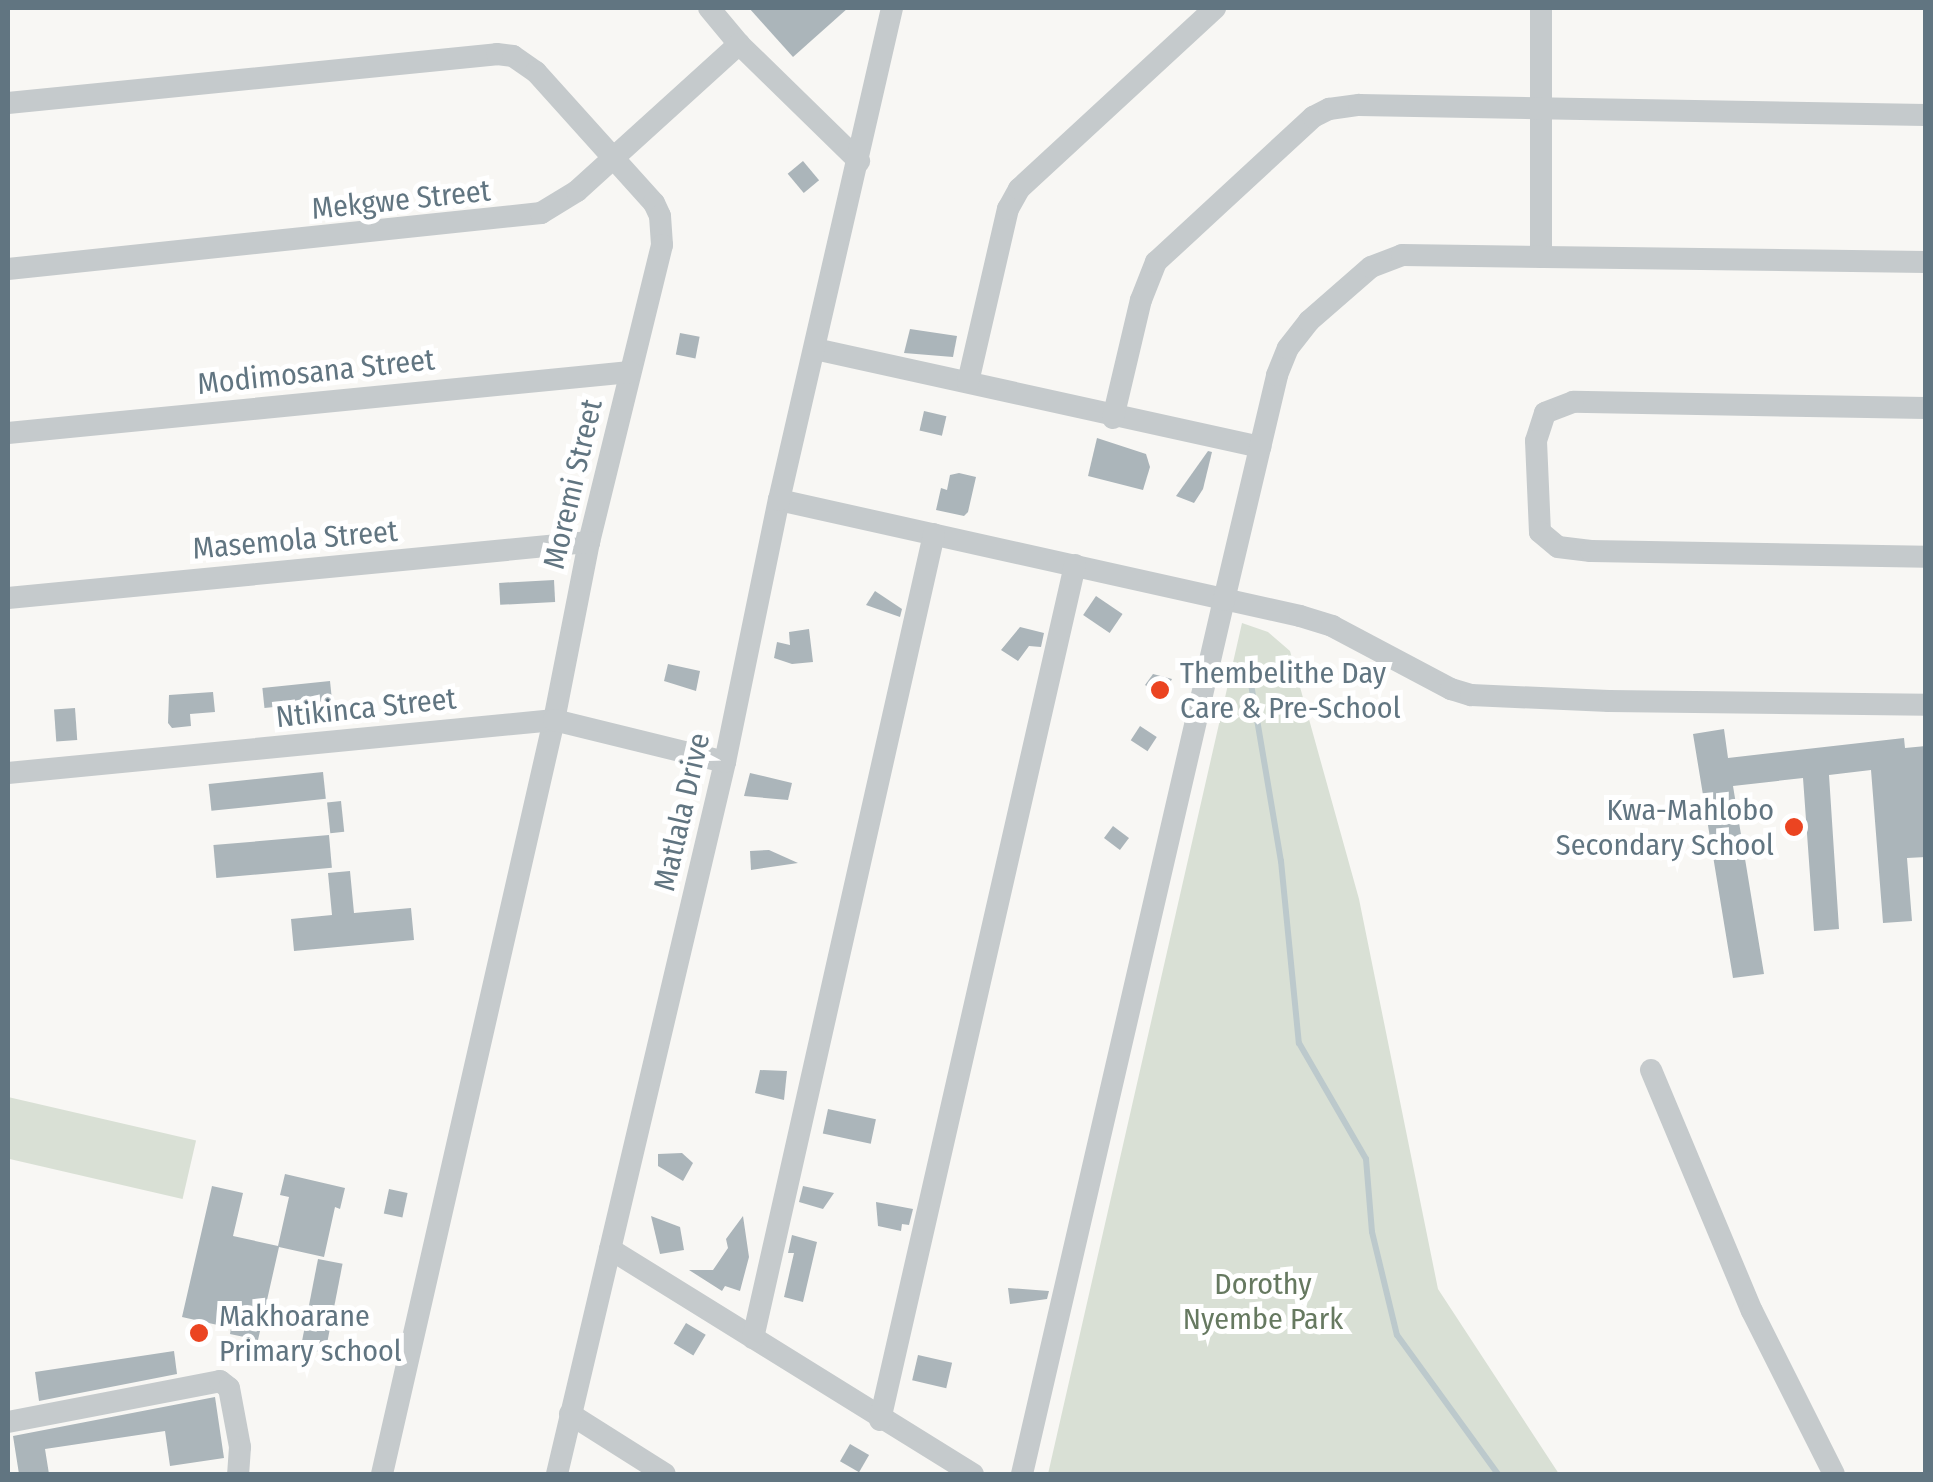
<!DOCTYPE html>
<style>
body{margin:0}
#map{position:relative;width:1933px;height:1482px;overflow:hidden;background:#f8f7f4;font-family:"Fira Sans Condensed",sans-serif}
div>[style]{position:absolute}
.green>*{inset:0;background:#d9e0d5;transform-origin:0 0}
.stream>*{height:6px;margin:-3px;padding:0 3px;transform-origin:3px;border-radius:3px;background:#bcc9cc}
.building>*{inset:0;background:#abb5ba;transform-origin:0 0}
.minor>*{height:22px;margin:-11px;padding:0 11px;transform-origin:11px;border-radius:11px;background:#c5cacc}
.dots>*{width:28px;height:28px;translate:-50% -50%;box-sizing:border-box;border:5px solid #fff;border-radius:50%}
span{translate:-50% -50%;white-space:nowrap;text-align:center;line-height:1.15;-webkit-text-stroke:10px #fff;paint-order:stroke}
.street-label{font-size:30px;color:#617581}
.poi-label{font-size:30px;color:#617581}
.left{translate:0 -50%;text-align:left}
.right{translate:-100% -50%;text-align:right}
.park-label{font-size:30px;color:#667960}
.frame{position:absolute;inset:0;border:10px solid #617581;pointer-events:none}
</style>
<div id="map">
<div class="green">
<i style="clip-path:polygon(1242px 623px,1268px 632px,1290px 651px,1359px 899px,1438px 1289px,1559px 1474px,1048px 1474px)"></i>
<i style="left:8px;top:1097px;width:193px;height:60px;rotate:13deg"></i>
</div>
<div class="stream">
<i style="left:1250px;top:678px;width:186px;rotate:80.4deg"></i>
<i style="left:1281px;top:861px;width:183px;rotate:84.4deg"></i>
<i style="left:1299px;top:1043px;width:134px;rotate:60deg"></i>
<i style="left:1366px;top:1159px;width:73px;rotate:85.3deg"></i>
<i style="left:1372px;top:1232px;width:106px;rotate:76.4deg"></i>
<i style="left:1397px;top:1335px;width:172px;rotate:54deg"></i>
</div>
<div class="building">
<i style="clip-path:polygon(749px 8px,848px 8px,793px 57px)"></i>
<i style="left:803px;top:161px;width:25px;height:20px;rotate:50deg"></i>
<i style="clip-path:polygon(910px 329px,957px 336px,953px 357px,904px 353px)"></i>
<i style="left:680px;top:333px;width:20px;height:22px;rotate:11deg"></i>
<i style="left:924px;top:411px;width:23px;height:20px;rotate:13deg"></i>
<i style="clip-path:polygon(1097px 438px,1146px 454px,1150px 467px,1143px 490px,1088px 476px)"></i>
<i style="clip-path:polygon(1208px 451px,1212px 452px,1203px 489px,1194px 503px,1176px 496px)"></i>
<i style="clip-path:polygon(959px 473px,976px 477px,968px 512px,964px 516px,936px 510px,941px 488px,947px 490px,950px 475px)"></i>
<i style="left:554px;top:580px;width:22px;height:55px;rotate:87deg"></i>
<i style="clip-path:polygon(875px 591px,902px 609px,900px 617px,866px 605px)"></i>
<i style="left:1096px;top:596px;width:32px;height:23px;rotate:34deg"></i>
<i style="clip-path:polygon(1020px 627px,1044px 633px,1041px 647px,1029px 646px,1018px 661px,1001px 650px)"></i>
<i style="clip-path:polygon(809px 629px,813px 662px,792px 664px,774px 658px,777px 642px,790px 645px,789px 632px)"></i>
<i style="clip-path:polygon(668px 664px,700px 671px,696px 691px,664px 681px)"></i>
<i style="clip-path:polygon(1153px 674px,1172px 679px,1162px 696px,1145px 685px)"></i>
<i style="left:330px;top:681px;width:20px;height:68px;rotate:84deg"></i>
<i style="clip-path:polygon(213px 692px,215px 712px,190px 714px,191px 726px,172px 728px,168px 723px,169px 695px)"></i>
<i style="left:75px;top:708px;width:32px;height:21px;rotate:86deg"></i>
<i style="left:1140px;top:726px;width:20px;height:17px;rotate:33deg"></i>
<i style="clip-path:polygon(1724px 729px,1728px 758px,1904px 738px,1905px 748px,1926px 746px,1926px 857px,1907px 858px,1912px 921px,1883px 923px,1871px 770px,1829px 775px,1839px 929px,1814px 931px,1803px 778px,1733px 786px,1764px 974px,1733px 978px,1693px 734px)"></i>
<i style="left:323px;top:772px;width:27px;height:115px;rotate:84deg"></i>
<i style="clip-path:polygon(750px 773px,792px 783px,788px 800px,744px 796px)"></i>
<i style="left:341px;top:801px;width:31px;height:14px;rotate:84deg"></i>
<i style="left:1113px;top:826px;width:20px;height:15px;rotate:37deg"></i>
<i style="left:329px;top:835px;width:33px;height:116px;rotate:85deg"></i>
<i style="clip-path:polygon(769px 850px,798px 863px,751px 870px,750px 851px)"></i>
<i style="clip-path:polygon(350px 871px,354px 913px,411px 908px,414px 940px,294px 951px,291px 919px,332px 915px,328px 873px)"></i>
<i style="clip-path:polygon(760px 1070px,787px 1071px,784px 1100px,755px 1093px)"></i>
<i style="left:828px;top:1109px;width:49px;height:25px;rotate:12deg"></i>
<i style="clip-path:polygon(682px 1153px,693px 1163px,683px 1181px,658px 1166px,658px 1154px)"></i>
<i style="clip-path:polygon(285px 1174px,345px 1188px,340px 1209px,335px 1207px,324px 1257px,279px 1247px,258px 1340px,230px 1334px,231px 1328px,182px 1317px,212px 1186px,243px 1193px,233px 1236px,278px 1246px,289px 1197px,280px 1195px)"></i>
<i style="clip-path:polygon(803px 1186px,834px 1193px,823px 1209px,799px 1202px)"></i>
<i style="left:389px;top:1189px;width:19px;height:25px;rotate:12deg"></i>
<i style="clip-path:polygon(876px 1202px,913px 1209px,909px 1225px,902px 1224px,901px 1231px,878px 1226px)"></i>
<i style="clip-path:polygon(651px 1216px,680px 1227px,684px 1250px,660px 1254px)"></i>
<i style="clip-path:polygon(743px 1216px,749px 1257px,740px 1291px,725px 1286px,722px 1291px,689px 1270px,713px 1270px,728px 1248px,726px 1239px)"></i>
<i style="clip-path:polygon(792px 1235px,817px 1242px,803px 1302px,784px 1297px,794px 1253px,788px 1253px)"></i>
<i style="left:318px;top:1259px;width:25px;height:91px;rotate:11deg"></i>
<i style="clip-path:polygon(1008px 1288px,1049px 1291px,1047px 1299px,1010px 1304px)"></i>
<i style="left:686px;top:1323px;width:23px;height:24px;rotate:31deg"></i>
<i style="clip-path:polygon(174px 1351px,177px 1374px,39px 1401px,35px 1372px)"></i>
<i style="left:918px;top:1355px;width:35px;height:26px;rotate:13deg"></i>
<i style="clip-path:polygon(215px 1397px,224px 1458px,170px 1466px,165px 1431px,45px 1449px,49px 1474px,19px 1474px,13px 1436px)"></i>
<i style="left:850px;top:1444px;width:22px;height:20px;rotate:30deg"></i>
</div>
<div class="minor">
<i style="left:709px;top:8px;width:47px;rotate:50.2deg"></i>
<i style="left:739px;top:44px;width:168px;rotate:44.3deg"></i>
<i style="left:8px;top:103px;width:491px;rotate:-5.7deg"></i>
<i style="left:497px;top:54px;width:16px;rotate:7deg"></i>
<i style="left:513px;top:56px;width:28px;rotate:35deg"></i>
<i style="left:536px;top:72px;width:176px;rotate:48deg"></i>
<i style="left:654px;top:203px;width:14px;rotate:65deg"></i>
<i style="left:660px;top:216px;width:29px;rotate:86deg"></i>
<i style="left:662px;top:245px;width:306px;rotate:103.8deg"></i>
<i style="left:589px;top:542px;width:181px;rotate:101.1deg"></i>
<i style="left:554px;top:720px;width:773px;rotate:102.85deg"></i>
<i style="left:1541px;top:257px;width:249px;rotate:-90deg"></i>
<i style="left:8px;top:269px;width:536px;rotate:-6deg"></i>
<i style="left:541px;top:213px;width:42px;rotate:-31.4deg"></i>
<i style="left:577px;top:191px;width:219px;rotate:-42.2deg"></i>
<i style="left:815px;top:349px;width:456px;rotate:12.4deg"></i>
<i style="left:968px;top:382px;width:178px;rotate:-77deg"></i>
<i style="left:1008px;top:209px;width:23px;rotate:-61deg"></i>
<i style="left:1019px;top:189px;width:267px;rotate:-42.7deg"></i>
<i style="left:1926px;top:408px;width:353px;rotate:-179deg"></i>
<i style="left:1573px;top:402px;width:30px;rotate:159deg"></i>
<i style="left:1545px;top:413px;width:29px;rotate:108deg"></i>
<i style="left:1536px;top:441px;width:91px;rotate:87.5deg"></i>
<i style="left:1540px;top:532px;width:23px;rotate:40deg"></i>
<i style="left:1558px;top:547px;width:33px;rotate:7deg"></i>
<i style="left:1591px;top:551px;width:335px;rotate:1deg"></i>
<i style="left:1113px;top:418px;width:121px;rotate:-76.7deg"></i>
<i style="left:1141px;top:300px;width:41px;rotate:-68.5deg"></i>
<i style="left:1156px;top:262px;width:214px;rotate:-42.7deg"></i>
<i style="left:1313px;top:117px;width:18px;rotate:-27deg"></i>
<i style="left:1329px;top:109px;width:30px;rotate:-8deg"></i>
<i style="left:1359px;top:105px;width:567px;rotate:1.01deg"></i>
<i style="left:8px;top:433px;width:625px;rotate:-5.6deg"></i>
<i style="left:779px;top:500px;width:534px;rotate:12.55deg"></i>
<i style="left:1300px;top:616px;width:34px;rotate:17deg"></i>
<i style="left:1332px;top:626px;width:135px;rotate:27.9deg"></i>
<i style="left:1451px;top:689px;width:21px;rotate:17deg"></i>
<i style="left:1471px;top:695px;width:138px;rotate:2.5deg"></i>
<i style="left:1609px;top:701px;width:317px;rotate:0.7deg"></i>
<i style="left:8px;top:598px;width:584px;rotate:-5.51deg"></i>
<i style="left:8px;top:773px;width:549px;rotate:-5.54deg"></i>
<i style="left:554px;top:720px;width:176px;rotate:13.8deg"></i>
<i style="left:1651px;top:1070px;width:261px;rotate:67.3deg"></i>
<i style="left:1752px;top:1311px;width:182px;rotate:63.3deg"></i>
<i style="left:610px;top:1249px;width:427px;rotate:31.8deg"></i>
<i style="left:753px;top:1338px;width:824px;rotate:-77.31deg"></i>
<i style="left:570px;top:1414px;width:112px;rotate:32.3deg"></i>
<i style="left:880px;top:1420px;width:877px;rotate:-77.15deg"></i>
<i style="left:8px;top:1422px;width:216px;rotate:-10.9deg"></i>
<i style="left:220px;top:1381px;width:11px;rotate:38deg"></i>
<i style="left:229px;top:1388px;width:60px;rotate:79.4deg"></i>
<i style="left:240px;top:1447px;width:27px;rotate:94deg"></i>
<i style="left:557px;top:1474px;width:732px;rotate:-76.72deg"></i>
<i style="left:725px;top:762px;width:268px;rotate:-78.4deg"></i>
<i style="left:779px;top:500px;width:505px;rotate:-77.06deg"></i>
<i style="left:1022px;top:1474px;width:897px;rotate:-76.99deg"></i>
<i style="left:1224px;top:600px;width:231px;rotate:-76.7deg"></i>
<i style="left:1277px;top:375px;width:29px;rotate:-68deg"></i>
<i style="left:1288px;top:348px;width:34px;rotate:-52deg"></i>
<i style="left:1309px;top:321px;width:82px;rotate:-41.1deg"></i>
<i style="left:1371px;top:267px;width:33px;rotate:-21deg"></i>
<i style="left:1402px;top:255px;width:524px;rotate:0.77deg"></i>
</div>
<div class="dots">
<i style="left:1160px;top:690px;background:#eb4421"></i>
<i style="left:1794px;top:827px;background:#eb4421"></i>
<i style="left:199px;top:1333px;background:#eb4421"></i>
</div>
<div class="street-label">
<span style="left:401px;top:200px;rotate:-6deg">Mekgwe Street</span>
<span style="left:316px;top:372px;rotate:-6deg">Modimosana Street</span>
<span style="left:573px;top:484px;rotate:-77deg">Moremi Street</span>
<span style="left:295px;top:540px;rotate:-5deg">Masemola Street</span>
<span style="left:366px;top:708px;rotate:-6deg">Ntikinca Street</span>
<span style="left:682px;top:812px;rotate:-77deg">Matlala Drive</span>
</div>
<div class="poi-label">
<span class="left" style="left:1180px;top:690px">Thembelithe Day<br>Care &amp; Pre-School</span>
<span class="right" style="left:1774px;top:827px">Kwa-Mahlobo<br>Secondary School</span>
<span class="left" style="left:219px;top:1333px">Makhoarane<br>Primary school</span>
</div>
<div class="park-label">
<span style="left:1263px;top:1301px">Dorothy<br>Nyembe Park</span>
</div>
<div class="frame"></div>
</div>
